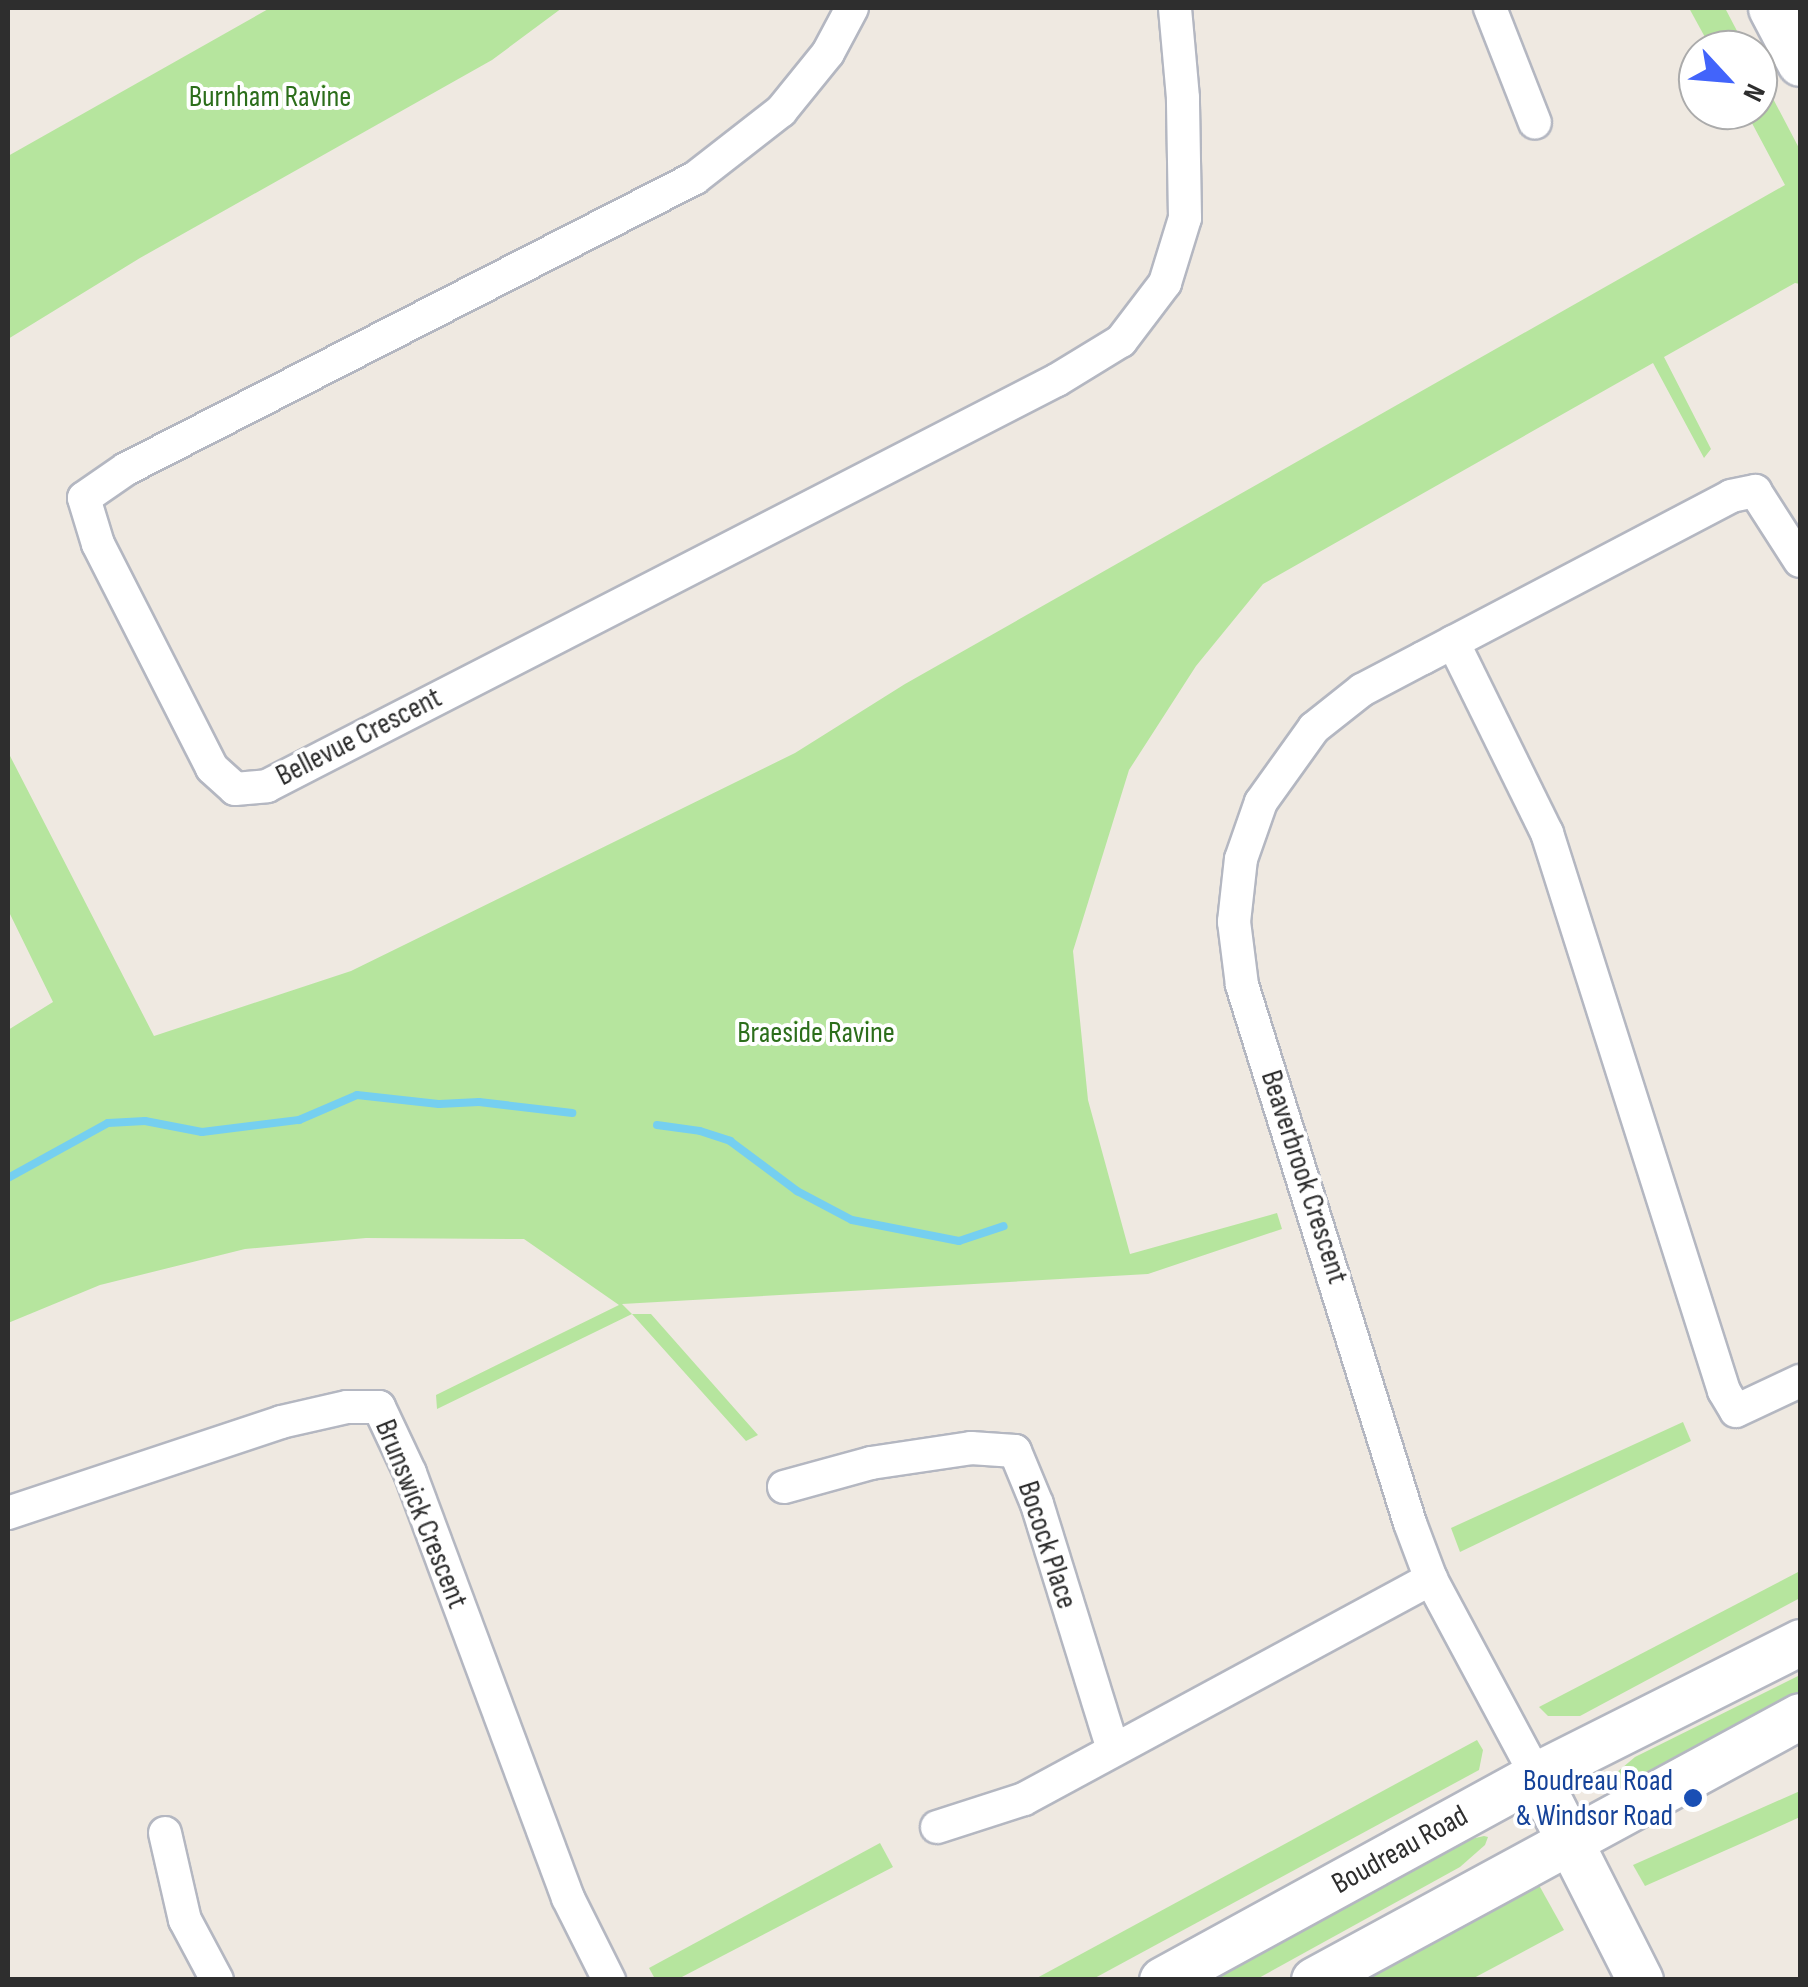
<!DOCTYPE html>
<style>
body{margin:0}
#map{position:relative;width:1808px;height:1987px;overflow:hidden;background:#efe9e1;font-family:"Sofia Sans Condensed",sans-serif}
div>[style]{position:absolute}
.green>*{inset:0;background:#b6e59e}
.stream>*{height:8px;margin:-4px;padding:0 4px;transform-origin:4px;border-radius:4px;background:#75cff0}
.roads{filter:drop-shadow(2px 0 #b4b7c1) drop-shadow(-2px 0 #b4b7c1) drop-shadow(0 2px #b4b7c1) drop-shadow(0 -2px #b4b7c1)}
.street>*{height:32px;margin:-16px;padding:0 16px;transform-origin:16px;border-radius:16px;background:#fff}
.secondary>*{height:45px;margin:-22.5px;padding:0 22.5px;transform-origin:22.5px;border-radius:22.5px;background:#fff}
.dots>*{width:28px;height:28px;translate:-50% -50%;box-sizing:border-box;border:5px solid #fff;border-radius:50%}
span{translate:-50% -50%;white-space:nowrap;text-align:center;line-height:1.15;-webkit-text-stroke:8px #fff;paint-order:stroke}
.park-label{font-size:30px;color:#2c6e1b}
.street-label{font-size:30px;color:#2e2e2e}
.transit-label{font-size:30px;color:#164399}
.right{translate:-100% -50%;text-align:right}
.frame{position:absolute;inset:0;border:10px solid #2e2e2e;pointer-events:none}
.north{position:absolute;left:1678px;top:30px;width:100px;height:100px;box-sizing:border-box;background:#fff;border:2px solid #ababab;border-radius:50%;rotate:116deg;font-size:28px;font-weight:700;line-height:40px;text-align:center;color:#2e2e2e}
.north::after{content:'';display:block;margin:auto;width:35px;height:45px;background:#4264fb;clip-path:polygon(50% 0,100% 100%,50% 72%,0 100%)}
</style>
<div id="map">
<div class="green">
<i style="clip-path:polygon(270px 8px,562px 8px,492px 60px,140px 258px,8px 339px,8px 156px)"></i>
<i style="clip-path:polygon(1689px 8px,1725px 8px,1747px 50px,1712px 50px)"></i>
<i style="clip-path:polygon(1758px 70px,1800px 150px,1800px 284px,1795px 283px,1664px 357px,1711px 449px,1704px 458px,1653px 363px,1263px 584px,1196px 666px,1129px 770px,1073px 951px,1088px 1100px,1130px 1254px,1277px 1213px,1282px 1229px,1148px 1274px,622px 1304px,632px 1314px,651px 1314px,758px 1435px,746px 1441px,632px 1314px,437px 1409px,436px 1395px,619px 1305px,524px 1239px,366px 1238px,245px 1249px,100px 1285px,8px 1323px,8px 1030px,53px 1002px,8px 910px,8px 752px,154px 1036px,351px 971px,795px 753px,905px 684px,1785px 185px,1745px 110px,1758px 110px)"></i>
<i style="clip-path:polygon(1683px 1422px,1691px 1441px,1460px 1552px,1451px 1528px)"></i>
<i style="clip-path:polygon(1800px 1571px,1800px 1598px,1580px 1716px,1548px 1716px,1539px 1707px)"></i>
<i style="clip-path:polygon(1800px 1675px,1800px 1700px,1621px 1788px,1612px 1787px,1616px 1773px,1635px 1757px)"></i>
<i style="clip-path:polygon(1477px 1740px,1483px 1750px,1479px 1770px,1093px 1979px,1035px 1979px)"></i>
<i style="clip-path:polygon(1800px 1791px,1800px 1817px,1767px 1832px,1645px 1886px,1633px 1865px)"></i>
<i style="clip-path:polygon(1484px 1836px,1488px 1837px,1485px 1845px,1460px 1867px,1257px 1979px,1199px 1980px,1446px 1845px)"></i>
<i style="clip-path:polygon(880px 1843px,893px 1867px,678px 1979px,655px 1979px,649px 1968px)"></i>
<i style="clip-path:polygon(1528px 1887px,1540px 1887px,1564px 1930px,1472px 1979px,1348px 1980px)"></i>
</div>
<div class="stream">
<i style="left:657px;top:1125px;width:43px;rotate:7.9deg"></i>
<i style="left:700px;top:1131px;width:32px;rotate:18deg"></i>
<i style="left:730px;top:1141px;width:84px;rotate:36.7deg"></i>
<i style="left:797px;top:1191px;width:62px;rotate:27.8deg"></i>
<i style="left:852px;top:1220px;width:109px;rotate:11.1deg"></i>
<i style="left:959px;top:1241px;width:47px;rotate:-18.4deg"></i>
<i style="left:8px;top:1178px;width:114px;rotate:-28.8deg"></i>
<i style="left:108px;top:1123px;width:37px;rotate:-3deg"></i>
<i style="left:145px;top:1121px;width:58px;rotate:10.9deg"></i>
<i style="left:202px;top:1132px;width:98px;rotate:-7.1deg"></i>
<i style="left:299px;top:1120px;width:63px;rotate:-23.3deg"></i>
<i style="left:357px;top:1095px;width:82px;rotate:6.3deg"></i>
<i style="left:439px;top:1104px;width:40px;rotate:-2.9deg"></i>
<i style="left:479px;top:1102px;width:94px;rotate:6.7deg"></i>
</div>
<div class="roads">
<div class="street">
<i style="left:852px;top:8px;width:51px;rotate:118.1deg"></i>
<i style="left:828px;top:53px;width:75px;rotate:129deg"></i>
<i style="left:781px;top:111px;width:109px;rotate:142.1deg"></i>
<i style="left:695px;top:178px;width:639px;rotate:152.91deg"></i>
<i style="left:126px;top:469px;width:51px;rotate:145.4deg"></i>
<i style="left:84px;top:498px;width:48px;rotate:73.1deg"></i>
<i style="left:98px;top:544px;width:251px;rotate:63deg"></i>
<i style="left:212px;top:768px;width:31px;rotate:42deg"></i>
<i style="left:235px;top:789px;width:32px;rotate:-5deg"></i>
<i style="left:267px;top:786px;width:888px;rotate:-27.2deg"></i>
<i style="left:1057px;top:380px;width:75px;rotate:-31.4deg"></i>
<i style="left:1121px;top:341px;width:73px;rotate:-52.8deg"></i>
<i style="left:1165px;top:283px;width:68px;rotate:-72.9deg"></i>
<i style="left:1185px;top:218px;width:120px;rotate:-91deg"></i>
<i style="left:1183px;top:98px;width:90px;rotate:-95.1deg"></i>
<i style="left:1490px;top:8px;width:123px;rotate:68.6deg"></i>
<i style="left:1453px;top:642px;width:213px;rotate:63.8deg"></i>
<i style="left:1547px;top:833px;width:585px;rotate:72.4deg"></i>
<i style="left:1724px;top:1391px;width:23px;rotate:59deg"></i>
<i style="left:1736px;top:1411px;width:71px;rotate:-25.1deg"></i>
<i style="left:784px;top:1487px;width:90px;rotate:-15.4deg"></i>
<i style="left:871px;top:1463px;width:101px;rotate:-8.5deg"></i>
<i style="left:971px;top:1448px;width:44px;rotate:3.9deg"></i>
<i style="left:1015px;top:1451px;width:57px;rotate:67.5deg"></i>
<i style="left:1037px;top:1504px;width:257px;rotate:72.8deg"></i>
<i style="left:8px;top:1513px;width:288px;rotate:-18.4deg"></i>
<i style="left:281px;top:1422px;width:68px;rotate:-12.8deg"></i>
<i style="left:347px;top:1407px;width:32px"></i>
<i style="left:379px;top:1407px;width:73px;rotate:64.8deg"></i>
<i style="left:410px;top:1473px;width:453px;rotate:69.6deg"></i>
<i style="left:568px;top:1898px;width:92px;rotate:63.4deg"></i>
<i style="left:1536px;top:1775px;width:222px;rotate:-118.2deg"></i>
<i style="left:1431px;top:1579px;width:60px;rotate:-110.6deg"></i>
<i style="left:1410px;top:1523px;width:564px;rotate:-107.34deg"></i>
<i style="left:1242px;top:985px;width:64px;rotate:-97.2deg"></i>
<i style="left:1234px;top:922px;width:63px;rotate:-83.7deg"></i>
<i style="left:1241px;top:859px;width:60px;rotate:-70.7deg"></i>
<i style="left:1261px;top:802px;width:91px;rotate:-54.4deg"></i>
<i style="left:1314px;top:728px;width:61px;rotate:-38.4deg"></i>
<i style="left:1362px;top:690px;width:69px;rotate:-27.7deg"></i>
<i style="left:1423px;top:658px;width:348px;rotate:-27.7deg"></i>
<i style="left:1731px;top:496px;width:25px;rotate:-12deg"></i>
<i style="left:1755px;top:491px;width:83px;rotate:57.3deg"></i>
<i style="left:937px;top:1827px;width:91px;rotate:-17.8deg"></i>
<i style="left:1024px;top:1799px;width:463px;rotate:-28.4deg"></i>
<i style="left:165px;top:1833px;width:89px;rotate:77.1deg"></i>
<i style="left:185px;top:1920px;width:68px;rotate:61.9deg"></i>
</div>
<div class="secondary">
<i style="left:1771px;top:8px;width:62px;rotate:62.2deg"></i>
<i style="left:1536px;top:1775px;width:230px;rotate:63.1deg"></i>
<i style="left:1162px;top:1980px;width:426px;rotate:-28.7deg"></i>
<i style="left:1536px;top:1775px;width:296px;rotate:-26.7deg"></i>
<i style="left:1314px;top:1980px;width:553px;rotate:-28.51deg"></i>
</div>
</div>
<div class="dots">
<i style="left:1693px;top:1798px;background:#1a4fb4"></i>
</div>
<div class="park-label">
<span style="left:270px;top:97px">Burnham Ravine</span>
<span style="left:816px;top:1033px">Braeside Ravine</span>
</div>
<div class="street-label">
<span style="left:359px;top:737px;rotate:-27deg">Bellevue Crescent</span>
<span style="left:1304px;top:1177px;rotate:72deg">Beaverbrook Crescent</span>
<span style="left:421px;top:1514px;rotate:68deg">Brunswick Crescent</span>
<span style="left:1047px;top:1545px;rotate:72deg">Bocock Place</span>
<span style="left:1400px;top:1850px;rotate:-29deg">Boudreau Road</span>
</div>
<div class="transit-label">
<span class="right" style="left:1673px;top:1798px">Boudreau Road<br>&amp; Windsor Road</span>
</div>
<div class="frame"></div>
<div class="north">N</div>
</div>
